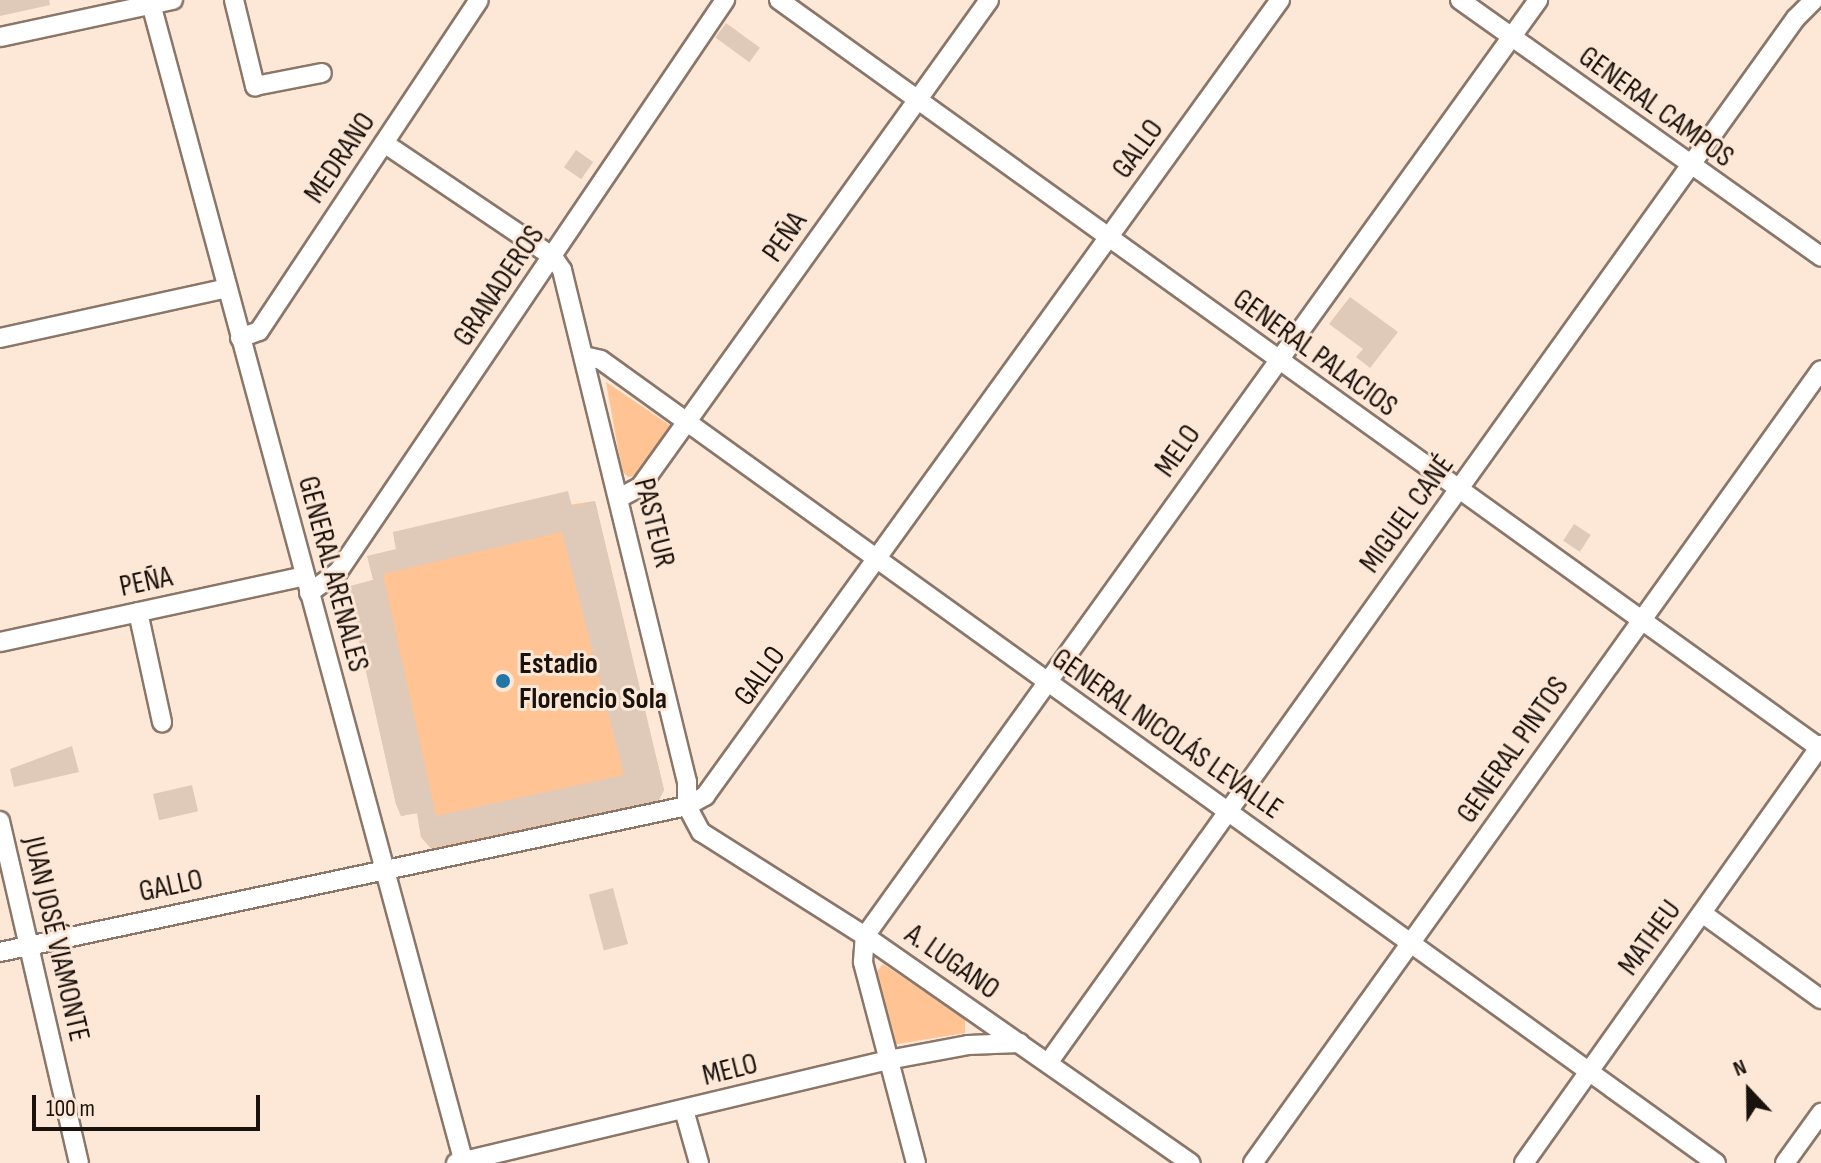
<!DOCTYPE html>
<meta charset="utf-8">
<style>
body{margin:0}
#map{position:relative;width:1821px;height:1163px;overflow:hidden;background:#fde7d7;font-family:"Sofia Sans Condensed",sans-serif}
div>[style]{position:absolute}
.green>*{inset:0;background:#ffc394}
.building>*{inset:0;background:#dfcaba;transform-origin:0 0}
.roads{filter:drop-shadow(2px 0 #8a7769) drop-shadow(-2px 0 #8a7769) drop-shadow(0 2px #8a7769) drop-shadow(0 -2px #8a7769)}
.minor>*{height:18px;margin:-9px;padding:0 9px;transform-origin:9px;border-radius:9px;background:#fff}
.dots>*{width:22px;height:22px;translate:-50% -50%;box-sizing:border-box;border:4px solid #fde7d7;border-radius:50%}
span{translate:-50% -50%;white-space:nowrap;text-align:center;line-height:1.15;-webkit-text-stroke:6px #fde7d7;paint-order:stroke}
.street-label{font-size:30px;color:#1a130d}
.poi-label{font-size:30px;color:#1a130d;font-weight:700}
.left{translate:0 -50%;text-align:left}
.north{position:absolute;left:1709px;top:1051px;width:80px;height:80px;-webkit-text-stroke:6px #fde7d7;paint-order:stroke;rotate:338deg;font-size:22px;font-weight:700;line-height:32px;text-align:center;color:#1a130d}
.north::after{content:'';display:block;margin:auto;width:28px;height:36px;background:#1a130d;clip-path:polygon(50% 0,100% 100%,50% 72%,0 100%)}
.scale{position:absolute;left:32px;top:1095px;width:228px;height:36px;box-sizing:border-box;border:4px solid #1a130d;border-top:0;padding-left:10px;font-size:24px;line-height:28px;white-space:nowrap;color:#1a130d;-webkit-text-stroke:6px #fde7d7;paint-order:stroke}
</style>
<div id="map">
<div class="green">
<i style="clip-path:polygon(606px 382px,671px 426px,671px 434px,638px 476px,628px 477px,622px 471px)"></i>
<i style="clip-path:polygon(595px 501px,664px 790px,658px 801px,433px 851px,421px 837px,417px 813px,401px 816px,396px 804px,347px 587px,373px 580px,396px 549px,393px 532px)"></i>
<i style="clip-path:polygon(883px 964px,965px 1019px,965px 1033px,897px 1044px,891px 1040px,876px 973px)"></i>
</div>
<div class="building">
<i style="clip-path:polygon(0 0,49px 0,50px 5px,0 16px)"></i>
<i style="left:726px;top:23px;width:42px;height:18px;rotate:36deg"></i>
<i style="left:576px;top:150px;width:21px;height:21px;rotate:35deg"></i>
<i style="clip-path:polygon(1350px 297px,1398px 332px,1370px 368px,1356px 357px,1363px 349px,1329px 324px)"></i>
<i style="clip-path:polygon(evenodd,568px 491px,572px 507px,595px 501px,664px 790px,659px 800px,431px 848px,421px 837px,417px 813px,401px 816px,396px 804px,347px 587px,373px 580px,367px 556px,396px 549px,393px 532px,568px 491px,562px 532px,624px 775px,436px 816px,383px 574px,562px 532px)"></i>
<i style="left:1574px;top:524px;width:20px;height:20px;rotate:33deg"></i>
<i style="clip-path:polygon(72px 746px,79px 772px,14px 787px,10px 769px)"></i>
<i style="left:192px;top:785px;width:27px;height:40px;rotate:77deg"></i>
<i style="left:613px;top:888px;width:58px;height:25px;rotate:75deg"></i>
</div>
<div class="roads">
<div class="minor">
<i style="left:150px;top:0;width:1205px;rotate:74.89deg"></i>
<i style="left:234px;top:0;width:89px;rotate:76.3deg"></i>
<i style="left:255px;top:86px;width:68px;rotate:-11deg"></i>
<i style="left:779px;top:0;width:1283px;rotate:35.71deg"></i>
<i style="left:1460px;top:0;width:443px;rotate:35.4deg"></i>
<i style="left:0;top:37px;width:177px;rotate:-12.1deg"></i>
<i style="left:384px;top:143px;width:204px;rotate:34deg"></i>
<i style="left:553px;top:257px;width:16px;rotate:55deg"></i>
<i style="left:562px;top:270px;width:527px;rotate:76.28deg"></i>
<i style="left:687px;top:782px;width:24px;rotate:90deg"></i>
<i style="left:687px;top:806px;width:30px;rotate:62deg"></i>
<i style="left:701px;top:832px;width:194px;rotate:32.4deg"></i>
<i style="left:865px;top:936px;width:397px;rotate:34.9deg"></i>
<i style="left:0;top:338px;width:232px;rotate:-12.4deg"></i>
<i style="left:240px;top:338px;width:20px;rotate:-20deg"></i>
<i style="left:259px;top:331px;width:397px;rotate:-56.4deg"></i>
<i style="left:584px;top:356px;width:17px;rotate:13deg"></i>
<i style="left:601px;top:360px;width:1374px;rotate:35.76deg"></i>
<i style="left:619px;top:498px;width:24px;rotate:-28deg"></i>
<i style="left:640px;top:487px;width:599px;rotate:-54.37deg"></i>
<i style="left:309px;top:593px;width:36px;rotate:-36deg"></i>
<i style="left:338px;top:572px;width:691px;rotate:-55.92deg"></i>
<i style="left:138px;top:612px;width:113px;rotate:77.7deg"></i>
<i style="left:0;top:642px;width:311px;rotate:-12.2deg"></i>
<i style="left:0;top:821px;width:351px;rotate:77deg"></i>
<i style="left:1702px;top:913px;width:147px;rotate:35.9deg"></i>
<i style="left:0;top:952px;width:702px;rotate:-12deg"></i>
<i style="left:687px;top:806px;width:21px;rotate:-29deg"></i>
<i style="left:705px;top:796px;width:982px;rotate:-54.16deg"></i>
<i style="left:1048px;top:1063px;width:1285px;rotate:-54.41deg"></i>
<i style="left:1796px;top:18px;width:25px;rotate:-45deg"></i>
<i style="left:684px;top:1110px;width:55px;rotate:74.2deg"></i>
<i style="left:456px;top:1163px;width:444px;rotate:-13.4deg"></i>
<i style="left:888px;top:1060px;width:81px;rotate:-10.6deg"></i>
<i style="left:968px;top:1045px;width:52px;rotate:-2.2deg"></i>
<i style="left:916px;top:1163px;width:208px;rotate:-104.8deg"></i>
<i style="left:863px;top:962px;width:26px;rotate:-86deg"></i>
<i style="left:865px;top:936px;width:1153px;rotate:-54.28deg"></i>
<i style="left:1253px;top:1163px;width:975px;rotate:-54.39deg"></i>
<i style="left:1524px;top:1163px;width:513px;rotate:-54.61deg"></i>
<i style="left:1785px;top:1163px;width:62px;rotate:-54.2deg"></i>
</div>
</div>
<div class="dots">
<i style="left:503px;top:681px;background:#2277a7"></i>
</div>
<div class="street-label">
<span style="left:1656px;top:107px;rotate:36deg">GENERAL CAMPOS</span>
<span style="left:1138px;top:149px;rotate:-54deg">GALLO</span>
<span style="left:340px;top:158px;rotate:-56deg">MEDRANO</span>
<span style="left:785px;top:237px;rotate:-55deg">PEÑA</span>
<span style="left:499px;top:286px;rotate:-56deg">GRANADEROS</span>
<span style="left:1315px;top:353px;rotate:36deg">GENERAL PALACIOS</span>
<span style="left:1178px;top:451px;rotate:-55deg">MELO</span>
<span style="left:1407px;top:514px;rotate:-54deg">MIGUEL CANÉ</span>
<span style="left:654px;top:523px;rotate:76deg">PASTEUR</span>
<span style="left:333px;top:574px;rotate:75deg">GENERAL ARENALES</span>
<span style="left:146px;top:582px;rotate:-12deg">PEÑA</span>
<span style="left:760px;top:676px;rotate:-54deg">GALLO</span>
<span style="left:1167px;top:734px;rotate:35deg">GENERAL NICOLÁS LEVALLE</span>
<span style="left:1513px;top:750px;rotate:-55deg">GENERAL PINTOS</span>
<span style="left:171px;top:886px;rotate:-12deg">GALLO</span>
<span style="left:1650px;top:938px;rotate:-54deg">MATHEU</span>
<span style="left:56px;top:939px;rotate:77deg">JUAN JOSÉ VIAMONTE</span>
<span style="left:952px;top:962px;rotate:35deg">A. LUGANO</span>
<span style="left:730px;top:1070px;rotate:-14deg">MELO</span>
</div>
<div class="poi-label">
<span class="left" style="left:519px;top:681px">Estadio<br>Florencio Sola</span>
</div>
<div class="north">N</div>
<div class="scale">100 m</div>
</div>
